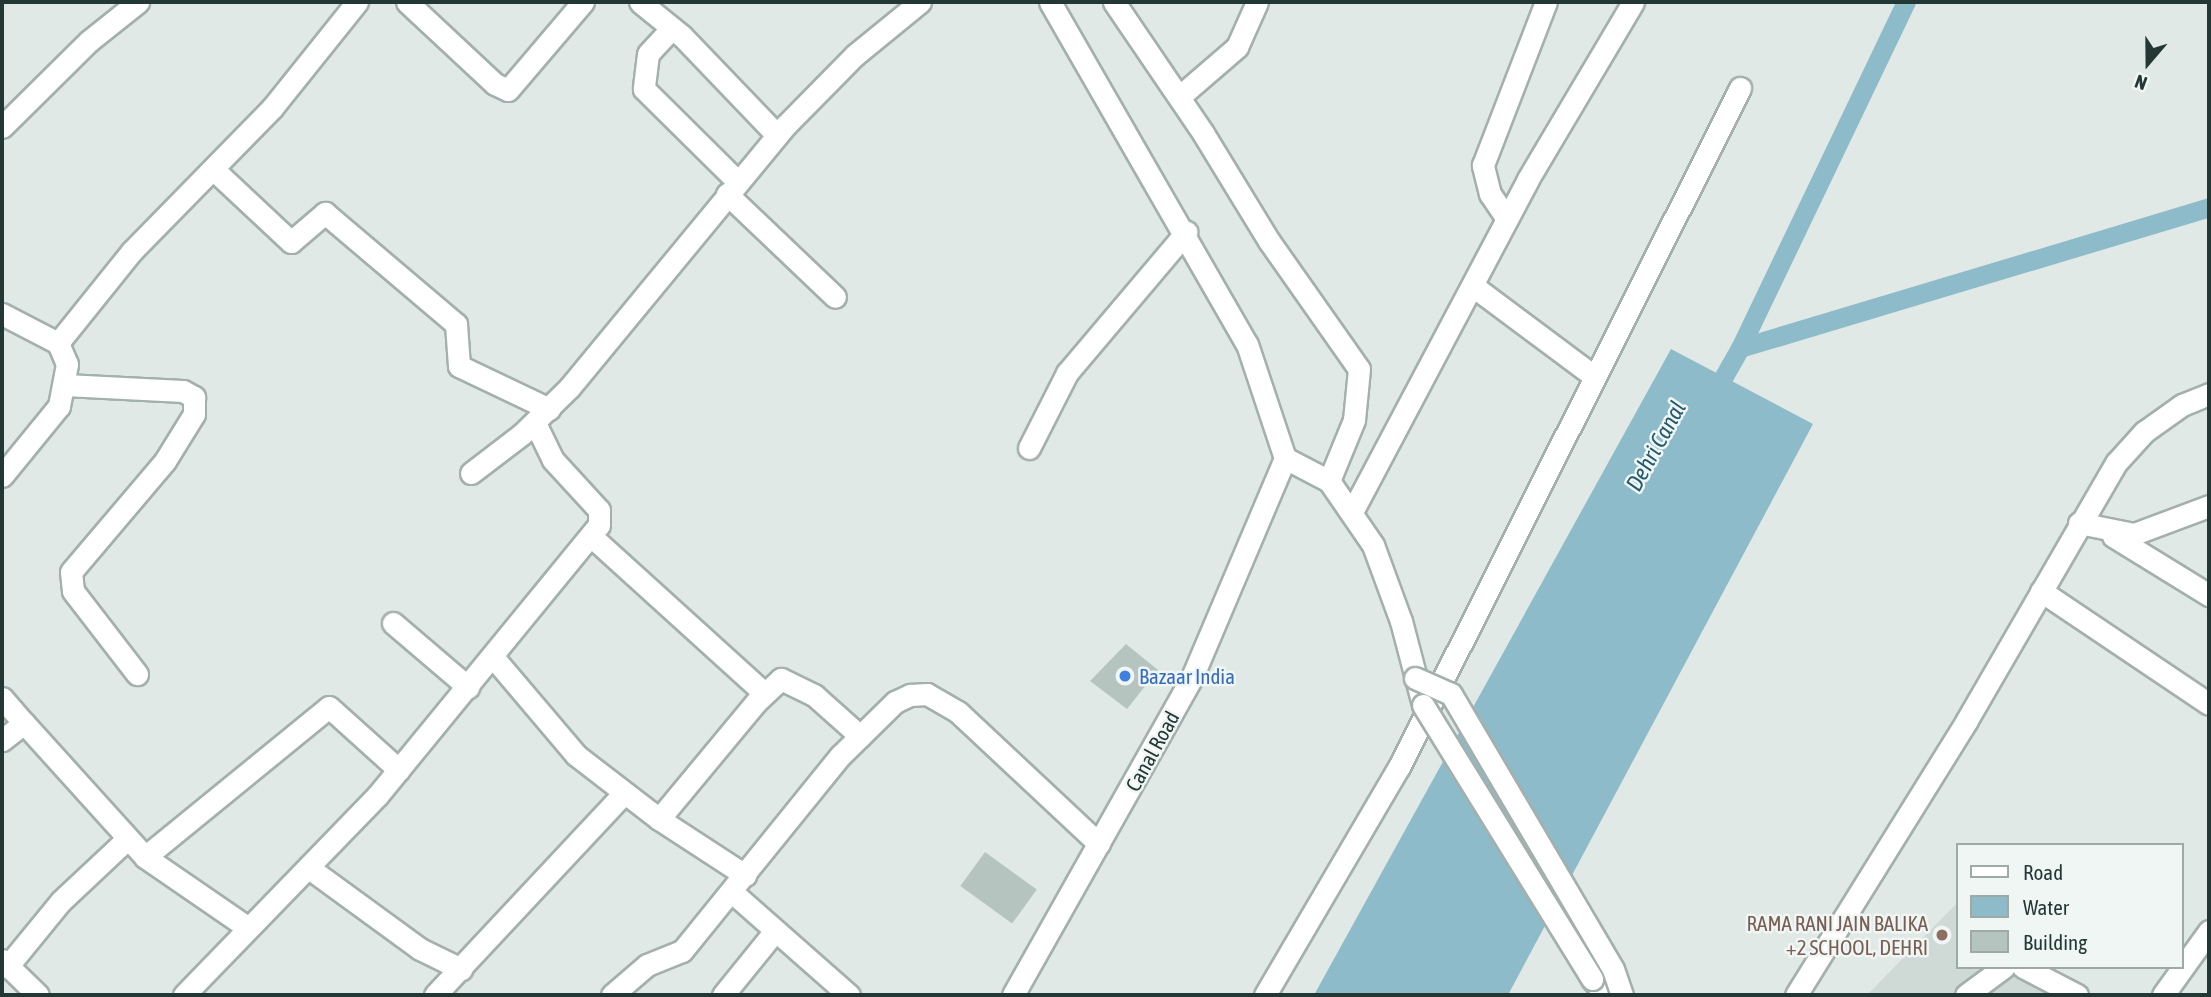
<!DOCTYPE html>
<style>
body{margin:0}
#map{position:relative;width:2211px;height:997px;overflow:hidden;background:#e0e9e6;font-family:"Asap Condensed",sans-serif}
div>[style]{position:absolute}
.built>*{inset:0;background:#cfd9d5}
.water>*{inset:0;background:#8dbbc9}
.canal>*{height:19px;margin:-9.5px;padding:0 9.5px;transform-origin:9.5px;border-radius:9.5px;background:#8dbbc9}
.building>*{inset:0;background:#b6c4bf;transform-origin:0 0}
.roads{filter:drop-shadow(2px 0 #a4b0ad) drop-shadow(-2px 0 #a4b0ad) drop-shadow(0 2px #a4b0ad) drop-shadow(0 -2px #a4b0ad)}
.minor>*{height:21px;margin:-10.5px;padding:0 10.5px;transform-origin:10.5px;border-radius:10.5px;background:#fff}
.bridges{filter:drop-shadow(2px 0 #a4b0ad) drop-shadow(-2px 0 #a4b0ad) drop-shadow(0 2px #a4b0ad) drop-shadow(0 -2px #a4b0ad)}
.minor-bridge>*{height:21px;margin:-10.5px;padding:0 10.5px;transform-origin:10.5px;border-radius:10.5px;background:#fff}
.dots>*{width:19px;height:19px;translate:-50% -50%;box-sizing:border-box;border:4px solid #f0f6f4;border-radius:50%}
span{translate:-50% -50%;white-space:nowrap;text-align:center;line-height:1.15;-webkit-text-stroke:5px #f0f6f4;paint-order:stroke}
.shop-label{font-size:21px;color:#366cbe}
.left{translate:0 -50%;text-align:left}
.street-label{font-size:21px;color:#233834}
.education-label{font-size:21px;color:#785e54}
.right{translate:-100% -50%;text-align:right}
.water-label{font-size:23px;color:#235b6d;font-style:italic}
.frame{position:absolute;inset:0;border:4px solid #233834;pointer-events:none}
.legend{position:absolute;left:1956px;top:843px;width:228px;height:126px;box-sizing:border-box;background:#f0f6f4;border:2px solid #9eaaa7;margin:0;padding:9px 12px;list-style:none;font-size:21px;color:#233834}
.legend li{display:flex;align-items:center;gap:14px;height:35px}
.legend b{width:35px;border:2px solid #9eaaa7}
.north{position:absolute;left:2113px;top:28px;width:70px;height:70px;-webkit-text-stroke:5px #f0f6f4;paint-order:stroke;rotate:200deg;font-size:19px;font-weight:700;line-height:28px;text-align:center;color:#233834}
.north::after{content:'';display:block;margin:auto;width:24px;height:32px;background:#233834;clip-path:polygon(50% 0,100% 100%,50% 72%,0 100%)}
</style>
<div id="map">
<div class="built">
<i style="clip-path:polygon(1957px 903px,1957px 967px,2039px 967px,2061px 995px,1867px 995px)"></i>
</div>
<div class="water">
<i style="clip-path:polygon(1671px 349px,1813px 424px,1508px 995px,1314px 995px)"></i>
</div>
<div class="canal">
<i style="left:1740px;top:348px;width:384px;rotate:-64.4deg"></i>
<i style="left:1711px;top:399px;width:59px;rotate:-60.4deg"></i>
<i style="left:1740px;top:348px;width:490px;rotate:-16.7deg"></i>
</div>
<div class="building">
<i style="clip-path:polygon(1126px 644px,1158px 670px,1127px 709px,1090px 681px)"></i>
<i style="left:985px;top:852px;width:64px;height:42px;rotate:36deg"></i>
</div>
<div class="roads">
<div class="minor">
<i style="left:407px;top:2px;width:120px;rotate:43deg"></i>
<i style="left:495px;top:84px;width:14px;rotate:25deg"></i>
<i style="left:508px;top:90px;width:116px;rotate:-49.6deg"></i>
<i style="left:640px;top:2px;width:54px;rotate:39deg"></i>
<i style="left:682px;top:36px;width:137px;rotate:46.2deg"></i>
<i style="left:1050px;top:2px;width:395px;rotate:60.1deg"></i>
<i style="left:1247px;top:344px;width:120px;rotate:71.6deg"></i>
<i style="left:1285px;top:458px;width:50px;rotate:27.6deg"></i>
<i style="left:1329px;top:481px;width:78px;rotate:55.5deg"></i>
<i style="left:1373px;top:545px;width:81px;rotate:69.8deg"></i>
<i style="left:1401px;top:621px;width:87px;rotate:75.3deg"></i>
<i style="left:1114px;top:2px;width:158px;rotate:55.8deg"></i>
<i style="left:1203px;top:133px;width:127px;rotate:58.6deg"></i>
<i style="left:1269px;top:241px;width:156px;rotate:54.9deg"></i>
<i style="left:1359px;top:369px;width:51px;rotate:95.6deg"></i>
<i style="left:1354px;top:420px;width:66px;rotate:112.3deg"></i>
<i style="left:672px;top:28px;width:35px;rotate:133deg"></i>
<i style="left:648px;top:54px;width:35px;rotate:97deg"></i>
<i style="left:644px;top:89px;width:131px;rotate:44.7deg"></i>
<i style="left:1179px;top:97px;width:77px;rotate:-40.8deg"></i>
<i style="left:1237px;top:47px;width:49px;rotate:-66deg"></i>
<i style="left:2px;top:127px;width:122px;rotate:-44.7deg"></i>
<i style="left:89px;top:41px;width:63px;rotate:-38.5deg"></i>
<i style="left:213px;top:169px;width:107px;rotate:43.1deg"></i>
<i style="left:291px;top:242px;width:45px;rotate:-40.5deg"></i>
<i style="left:325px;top:213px;width:172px;rotate:40.3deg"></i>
<i style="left:456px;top:324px;width:42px;rotate:85.9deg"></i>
<i style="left:459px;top:366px;width:100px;rotate:25.5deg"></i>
<i style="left:727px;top:194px;width:149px;rotate:43.6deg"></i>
<i style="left:1507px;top:219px;width:30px;rotate:-124deg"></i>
<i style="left:1490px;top:194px;width:30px;rotate:-104deg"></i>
<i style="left:1483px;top:165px;width:175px;rotate:-68.9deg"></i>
<i style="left:1473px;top:286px;width:152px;rotate:36.7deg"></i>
<i style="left:2px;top:314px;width:63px;rotate:27.4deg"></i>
<i style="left:58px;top:343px;width:23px;rotate:67deg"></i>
<i style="left:67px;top:364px;width:43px;rotate:100.8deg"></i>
<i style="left:59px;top:406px;width:90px;rotate:129.2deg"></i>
<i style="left:58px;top:343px;width:118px;rotate:-51.2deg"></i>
<i style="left:132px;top:251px;width:200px;rotate:-45.6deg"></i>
<i style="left:272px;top:108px;width:136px;rotate:-51.3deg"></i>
<i style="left:65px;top:385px;width:118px;rotate:2.9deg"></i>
<i style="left:183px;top:391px;width:13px;rotate:29deg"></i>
<i style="left:194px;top:397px;width:17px;rotate:90deg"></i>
<i style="left:194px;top:414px;width:55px;rotate:121.7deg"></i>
<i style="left:165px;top:461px;width:145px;rotate:130.3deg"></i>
<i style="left:71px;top:572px;width:19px;rotate:84deg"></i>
<i style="left:73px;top:591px;width:105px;rotate:52.4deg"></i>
<i style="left:1029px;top:448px;width:84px;rotate:-63.1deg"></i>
<i style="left:1067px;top:373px;width:185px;rotate:-49.8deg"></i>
<i style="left:471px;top:473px;width:64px;rotate:-37.4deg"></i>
<i style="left:522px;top:434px;width:66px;rotate:-44.4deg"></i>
<i style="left:569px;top:388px;width:341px;rotate:-50.5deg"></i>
<i style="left:786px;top:125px;width:98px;rotate:-45.4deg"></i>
<i style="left:855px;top:55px;width:84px;rotate:-39.2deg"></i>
<i style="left:1353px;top:510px;width:374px;rotate:-62.1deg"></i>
<i style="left:1528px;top:179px;width:206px;rotate:-59.3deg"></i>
<i style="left:2079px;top:523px;width:56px;rotate:11.3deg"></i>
<i style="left:2134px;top:534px;width:80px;rotate:-20.5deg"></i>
<i style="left:591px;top:536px;width:234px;rotate:42.2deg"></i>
<i style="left:2113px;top:536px;width:113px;rotate:31.6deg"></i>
<i style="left:2041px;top:591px;width:202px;rotate:33.9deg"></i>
<i style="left:393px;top:623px;width:99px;rotate:40.5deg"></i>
<i style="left:493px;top:657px;width:128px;rotate:49.7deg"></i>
<i style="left:576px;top:755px;width:105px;rotate:37.6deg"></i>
<i style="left:659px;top:819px;width:103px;rotate:33.1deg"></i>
<i style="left:2px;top:698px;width:33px;rotate:49deg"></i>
<i style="left:24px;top:723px;width:28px;rotate:142deg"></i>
<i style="left:24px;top:723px;width:181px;rotate:47.9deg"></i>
<i style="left:145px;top:857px;width:124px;rotate:34.5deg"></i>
<i style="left:659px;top:819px;width:152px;rotate:-50.3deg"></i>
<i style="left:756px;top:702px;width:34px;rotate:-43deg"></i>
<i style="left:781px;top:679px;width:37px;rotate:26deg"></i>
<i style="left:814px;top:695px;width:62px;rotate:41.7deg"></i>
<i style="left:145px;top:857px;width:237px;rotate:-39.2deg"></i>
<i style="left:329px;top:707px;width:94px;rotate:42deg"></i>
<i style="left:309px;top:868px;width:137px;rotate:36.1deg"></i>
<i style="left:420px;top:949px;width:46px;rotate:26deg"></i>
<i style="left:732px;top:892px;width:156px;rotate:41.4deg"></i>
<i style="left:2px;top:960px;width:50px;rotate:44.2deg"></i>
<i style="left:7px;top:967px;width:85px;rotate:-50.7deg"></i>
<i style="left:61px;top:901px;width:89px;rotate:-43.2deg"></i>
<i style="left:2023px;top:967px;width:61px;rotate:27.4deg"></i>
<i style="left:1592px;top:979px;width:21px;rotate:49deg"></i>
<i style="left:184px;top:995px;width:277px;rotate:-45.9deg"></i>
<i style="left:377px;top:796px;width:350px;rotate:-50.7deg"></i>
<i style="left:599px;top:525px;width:15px;rotate:-90deg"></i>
<i style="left:599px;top:510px;width:68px;rotate:-132.6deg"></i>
<i style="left:553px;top:460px;width:41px;rotate:-115.9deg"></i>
<i style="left:435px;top:995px;width:277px;rotate:-46.9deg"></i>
<i style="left:612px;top:995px;width:46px;rotate:-40.6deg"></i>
<i style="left:647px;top:965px;width:38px;rotate:-22deg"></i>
<i style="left:682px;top:951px;width:252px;rotate:-51deg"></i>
<i style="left:841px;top:755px;width:76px;rotate:-44.5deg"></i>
<i style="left:895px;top:702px;width:17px;rotate:-25deg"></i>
<i style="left:910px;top:695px;width:17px;rotate:-3deg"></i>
<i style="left:927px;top:694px;width:36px;rotate:30deg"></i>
<i style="left:958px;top:712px;width:193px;rotate:43.1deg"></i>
<i style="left:723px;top:995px;width:81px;rotate:-51deg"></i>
<i style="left:1013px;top:995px;width:367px;rotate:-60.6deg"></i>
<i style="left:1193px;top:675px;width:236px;rotate:-67deg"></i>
<i style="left:1265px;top:995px;width:264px;rotate:-59.6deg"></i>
<i style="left:1399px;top:767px;width:760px;rotate:-63.33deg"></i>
<i style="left:1796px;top:995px;width:324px;rotate:-58.1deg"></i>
<i style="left:1967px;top:720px;width:297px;rotate:-59.9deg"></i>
<i style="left:2116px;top:463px;width:42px;rotate:-47.9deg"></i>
<i style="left:2144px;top:432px;width:47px;rotate:-35.4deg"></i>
<i style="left:2182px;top:405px;width:29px;rotate:-22deg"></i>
<i style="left:1966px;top:995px;width:47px;rotate:-36.4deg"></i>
<i style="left:2163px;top:995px;width:79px;rotate:-54.3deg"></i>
</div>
</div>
<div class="bridges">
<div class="minor-bridge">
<i style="left:1415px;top:678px;width:39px;rotate:24deg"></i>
<i style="left:1451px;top:694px;width:319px;rotate:59.5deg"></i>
<i style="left:1613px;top:969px;width:28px;rotate:71deg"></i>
<i style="left:1423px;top:705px;width:322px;rotate:58.3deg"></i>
</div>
</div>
<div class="dots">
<i style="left:1125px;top:676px;background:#3f7fe0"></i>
<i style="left:1942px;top:935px;background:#8d6e63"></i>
</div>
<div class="shop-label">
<span class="left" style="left:1139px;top:676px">Bazaar India</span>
</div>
<div class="street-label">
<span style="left:1152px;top:751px;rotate:-61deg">Canal Road</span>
</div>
<div class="education-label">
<span class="right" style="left:1928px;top:935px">RAMA RANI JAIN BALIKA<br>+2 SCHOOL, DEHRI</span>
</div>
<div class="water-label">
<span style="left:1656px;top:446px;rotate:-61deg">Dehri Canal</span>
</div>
<div class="frame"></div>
<ul class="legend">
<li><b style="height:9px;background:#fff"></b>Road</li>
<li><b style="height:19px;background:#8dbbc9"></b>Water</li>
<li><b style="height:19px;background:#b6c4bf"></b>Building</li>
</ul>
<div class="north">N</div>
</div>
